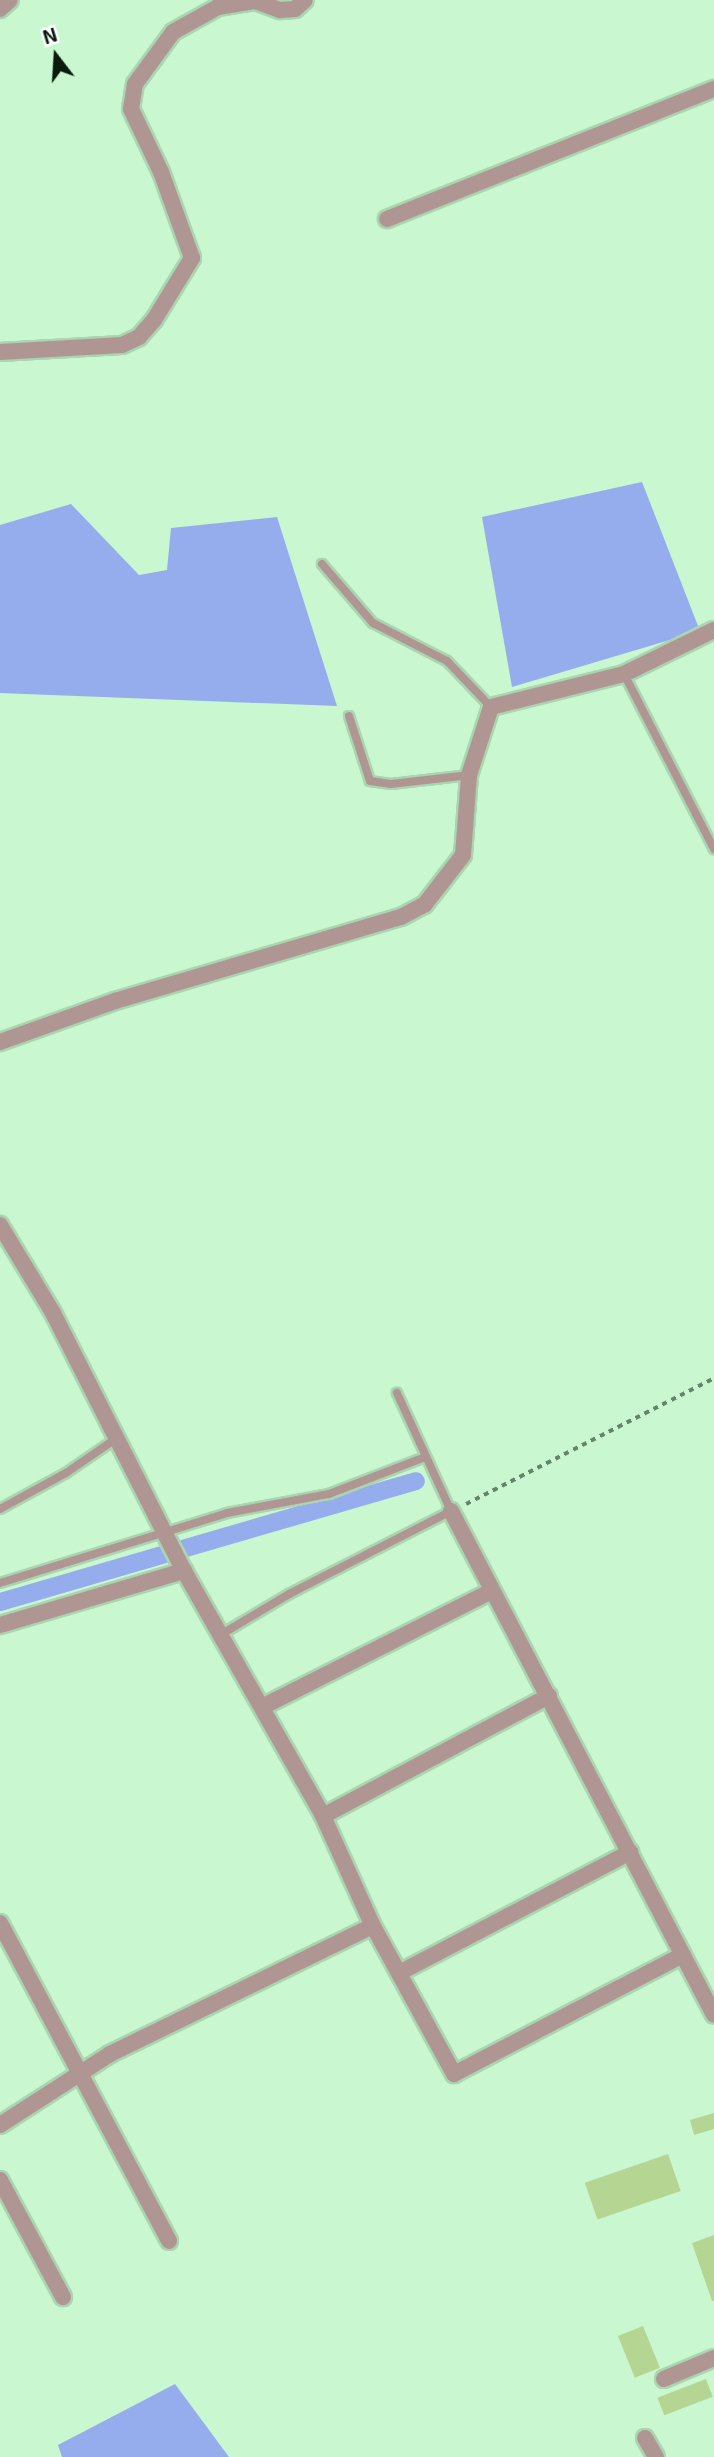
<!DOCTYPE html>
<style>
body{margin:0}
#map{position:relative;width:714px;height:2457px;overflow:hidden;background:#c9f7d0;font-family:"Exo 2",sans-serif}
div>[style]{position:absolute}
.water>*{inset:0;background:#95aced}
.canal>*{height:18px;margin:-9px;padding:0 9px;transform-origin:9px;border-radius:9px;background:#95aced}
.building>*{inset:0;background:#b5d692;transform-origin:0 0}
.path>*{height:3.5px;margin-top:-1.75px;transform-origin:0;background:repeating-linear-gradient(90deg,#65846a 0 5px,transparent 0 10px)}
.roads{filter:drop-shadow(2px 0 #abd4b1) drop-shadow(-2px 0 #abd4b1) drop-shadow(0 2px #abd4b1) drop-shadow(0 -2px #abd4b1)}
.lane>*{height:8px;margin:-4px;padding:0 4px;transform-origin:4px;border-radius:4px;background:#b09692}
.street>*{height:16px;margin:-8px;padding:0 8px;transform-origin:8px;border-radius:8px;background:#b09692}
span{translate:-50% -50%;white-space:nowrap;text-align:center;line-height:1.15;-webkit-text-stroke:5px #fff;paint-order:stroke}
.north{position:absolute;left:21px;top:21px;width:70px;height:70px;-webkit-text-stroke:5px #fff;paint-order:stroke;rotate:343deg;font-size:19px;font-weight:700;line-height:28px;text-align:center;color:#0b1c0e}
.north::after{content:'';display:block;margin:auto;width:24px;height:32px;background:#0b1c0e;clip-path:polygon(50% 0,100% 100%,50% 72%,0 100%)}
</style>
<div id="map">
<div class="water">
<i style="clip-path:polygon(642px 482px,700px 631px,512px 687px,482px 517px)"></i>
<i style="clip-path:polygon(71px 504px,139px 575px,167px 570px,171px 528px,277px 517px,337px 706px,0 693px,0 525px)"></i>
<i style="clip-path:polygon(175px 2384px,229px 2457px,62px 2457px,58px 2445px)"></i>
</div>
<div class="canal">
<i style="left:0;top:1602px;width:433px;rotate:-16.2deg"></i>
</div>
<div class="building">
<i style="clip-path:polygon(714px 2113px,714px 2129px,694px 2135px,690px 2120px)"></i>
<i style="left:668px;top:2154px;width:39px;height:88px;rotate:71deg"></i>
<i style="clip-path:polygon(714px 2235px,714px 2301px,712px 2301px,692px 2243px)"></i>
<i style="left:643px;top:2326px;width:45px;height:27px;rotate:68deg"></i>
<i style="left:706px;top:2379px;width:19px;height:52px;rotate:69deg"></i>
</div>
<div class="path">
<i style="left:466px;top:1504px;width:278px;rotate:-26.9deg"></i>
</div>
<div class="roads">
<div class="lane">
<i style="left:322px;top:564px;width:78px;rotate:49.2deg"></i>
<i style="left:373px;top:623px;width:83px;rotate:27.2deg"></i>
<i style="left:447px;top:661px;width:64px;rotate:46.3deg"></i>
<i style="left:624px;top:674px;width:197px;rotate:62.8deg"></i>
<i style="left:349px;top:716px;width:68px;rotate:72.1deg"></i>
<i style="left:370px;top:781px;width:21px;rotate:8deg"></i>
<i style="left:391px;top:784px;width:79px;rotate:-6.6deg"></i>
<i style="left:0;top:1509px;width:75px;rotate:-28.6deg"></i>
<i style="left:66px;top:1473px;width:62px;rotate:-34.5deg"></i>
<i style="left:0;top:1583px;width:238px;rotate:-17.1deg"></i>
<i style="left:227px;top:1513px;width:104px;rotate:-10.6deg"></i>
<i style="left:329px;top:1494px;width:103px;rotate:-21.1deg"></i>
<i style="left:222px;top:1634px;width:78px;rotate:-30.8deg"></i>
<i style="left:289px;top:1594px;width:182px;rotate:-27.1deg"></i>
<i style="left:451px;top:1511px;width:130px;rotate:-114.6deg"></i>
</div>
<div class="street">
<i style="left:0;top:9px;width:13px;rotate:-42deg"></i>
<i style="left:387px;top:219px;width:352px;rotate:-21.7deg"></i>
<i style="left:0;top:352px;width:122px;rotate:-3.3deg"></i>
<i style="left:122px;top:345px;width:19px;rotate:-25deg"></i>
<i style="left:139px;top:337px;width:23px;rotate:-49deg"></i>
<i style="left:154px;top:320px;width:73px;rotate:-58.5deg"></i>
<i style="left:192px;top:258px;width:91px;rotate:-109.8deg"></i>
<i style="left:161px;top:172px;width:70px;rotate:-115.5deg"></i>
<i style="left:131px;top:109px;width:25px;rotate:-81deg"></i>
<i style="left:135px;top:84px;width:64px;rotate:-53.8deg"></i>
<i style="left:173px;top:32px;width:51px;rotate:-29.1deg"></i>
<i style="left:218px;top:7px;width:37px;rotate:-9deg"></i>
<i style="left:255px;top:1px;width:27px;rotate:20deg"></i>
<i style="left:280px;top:10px;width:15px;rotate:-4deg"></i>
<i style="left:295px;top:9px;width:13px;rotate:-42deg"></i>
<i style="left:0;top:1042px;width:122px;rotate:-19.6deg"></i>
<i style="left:115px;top:1001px;width:298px;rotate:-16.4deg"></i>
<i style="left:401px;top:917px;width:27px;rotate:-28deg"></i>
<i style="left:425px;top:904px;width:62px;rotate:-52.2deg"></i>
<i style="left:463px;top:855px;width:80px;rotate:-85.7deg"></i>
<i style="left:469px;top:775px;width:71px;rotate:-72.1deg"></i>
<i style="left:491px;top:707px;width:137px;rotate:-13.9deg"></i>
<i style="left:624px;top:674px;width:100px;rotate:-26.1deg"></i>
<i style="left:0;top:1225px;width:103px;rotate:58.9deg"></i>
<i style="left:53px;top:1313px;width:289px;rotate:63.1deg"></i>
<i style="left:184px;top:1571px;width:282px;rotate:60.4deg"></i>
<i style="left:323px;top:1816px;width:121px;rotate:65.6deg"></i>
<i style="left:373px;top:1926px;width:169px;rotate:61.3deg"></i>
<i style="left:454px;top:2074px;width:258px;rotate:-27.5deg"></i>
<i style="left:451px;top:1511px;width:568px;rotate:62.44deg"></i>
<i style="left:0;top:1625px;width:192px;rotate:-16.4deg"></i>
<i style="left:262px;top:1707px;width:258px;rotate:-26.8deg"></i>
<i style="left:323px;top:1816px;width:256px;rotate:-28deg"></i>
<i style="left:0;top:1923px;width:360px;rotate:62deg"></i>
<i style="left:399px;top:1973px;width:261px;rotate:-27.6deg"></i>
<i style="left:0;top:2125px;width:131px;rotate:-32.8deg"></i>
<i style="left:110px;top:2054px;width:292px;rotate:-26deg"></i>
<i style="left:0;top:2180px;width:133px;rotate:61.7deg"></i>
<i style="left:664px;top:2379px;width:54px;rotate:-22.8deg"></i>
<i style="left:645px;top:2438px;width:22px;rotate:60deg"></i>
</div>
</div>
<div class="north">N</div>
</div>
